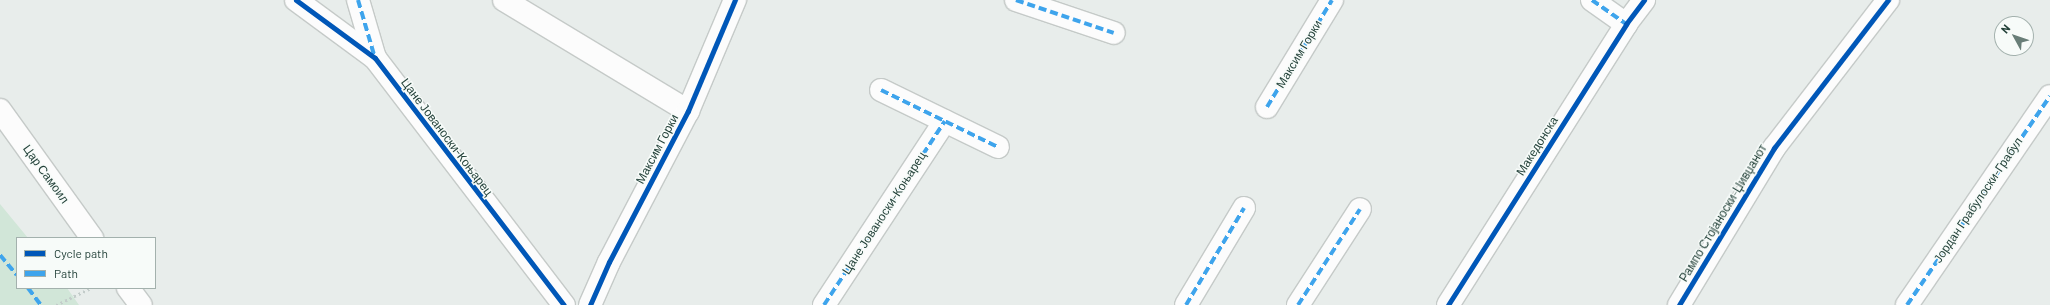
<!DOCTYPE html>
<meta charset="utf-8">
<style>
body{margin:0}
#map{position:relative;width:2050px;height:305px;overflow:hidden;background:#e8edeb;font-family:Barlow,sans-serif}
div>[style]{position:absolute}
.green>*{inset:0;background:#d1e6d8}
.path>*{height:2.5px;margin-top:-1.25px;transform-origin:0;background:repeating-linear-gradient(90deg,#c3ccca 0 2px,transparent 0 5px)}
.roads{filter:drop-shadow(1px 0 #c5cac8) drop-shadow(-1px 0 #c5cac8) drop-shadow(0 1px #c5cac8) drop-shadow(0 -1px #c5cac8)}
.minor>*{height:22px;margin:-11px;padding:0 11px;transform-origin:11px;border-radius:11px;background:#fcfcfc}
.quiet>*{height:4px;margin-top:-2px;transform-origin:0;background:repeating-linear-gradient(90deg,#3ea4ec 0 8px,transparent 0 12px)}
.cycleway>*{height:5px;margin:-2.5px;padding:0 2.5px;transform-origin:2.5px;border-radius:2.5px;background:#0057b8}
span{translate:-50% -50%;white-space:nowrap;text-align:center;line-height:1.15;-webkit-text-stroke:3px #f7fbf9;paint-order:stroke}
.street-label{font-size:12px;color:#24423a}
.legend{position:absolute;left:16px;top:237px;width:140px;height:52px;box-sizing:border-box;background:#f7fbf9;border:1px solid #a3b1ad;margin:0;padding:5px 7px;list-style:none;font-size:12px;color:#24423a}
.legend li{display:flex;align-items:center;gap:8px;height:20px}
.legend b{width:20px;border:1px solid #a3b1ad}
.north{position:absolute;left:1994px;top:16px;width:40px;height:40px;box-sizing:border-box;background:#f7fbf9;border:1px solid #a3b1ad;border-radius:50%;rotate:310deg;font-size:11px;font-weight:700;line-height:16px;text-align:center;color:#24423a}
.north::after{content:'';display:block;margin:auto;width:14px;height:18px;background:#697e78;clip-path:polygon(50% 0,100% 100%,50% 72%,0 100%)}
</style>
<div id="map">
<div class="green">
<i style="clip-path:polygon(0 204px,28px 238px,17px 238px,17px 288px,67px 288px,79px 305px,0 305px)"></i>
</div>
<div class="path">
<i style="left:56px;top:305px;width:39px;rotate:-26deg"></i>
</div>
<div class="roads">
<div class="minor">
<i style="left:296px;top:0;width:98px;rotate:36.3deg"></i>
<i style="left:375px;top:58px;width:311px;rotate:52.6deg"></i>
<i style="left:358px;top:0;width:60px;rotate:73.7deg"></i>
<i style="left:504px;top:0;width:215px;rotate:31.1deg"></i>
<i style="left:1016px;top:0;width:103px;rotate:18.6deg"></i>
<i style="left:1592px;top:0;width:42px;rotate:35.2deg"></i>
<i style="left:881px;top:90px;width:130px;rotate:26deg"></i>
<i style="left:1267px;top:107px;width:125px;rotate:-58.7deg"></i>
<i style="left:0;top:110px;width:158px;rotate:54.3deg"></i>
<i style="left:128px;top:288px;width:21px;rotate:53deg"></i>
<i style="left:590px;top:305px;width:47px;rotate:-66.2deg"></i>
<i style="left:609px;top:262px;width:170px;rotate:-62.4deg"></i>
<i style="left:688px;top:111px;width:121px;rotate:-67.1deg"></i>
<i style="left:824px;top:305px;width:220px;rotate:-56.7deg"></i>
<i style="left:1186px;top:305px;width:113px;rotate:-59.1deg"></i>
<i style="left:1298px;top:305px;width:114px;rotate:-57.1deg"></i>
<i style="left:1448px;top:305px;width:333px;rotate:-57.6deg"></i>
<i style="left:1626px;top:24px;width:30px;rotate:-53deg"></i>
<i style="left:1679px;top:305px;width:184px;rotate:-58.8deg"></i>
<i style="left:1774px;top:148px;width:187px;rotate:-52.4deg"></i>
<i style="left:1907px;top:305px;width:253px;rotate:-55.6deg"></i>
</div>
</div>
<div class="quiet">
<i style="left:358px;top:0;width:60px;rotate:73.7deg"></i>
<i style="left:1016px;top:0;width:103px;rotate:18.6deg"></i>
<i style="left:1592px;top:0;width:42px;rotate:35.2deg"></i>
<i style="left:881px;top:90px;width:130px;rotate:26deg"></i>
<i style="left:1267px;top:107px;width:125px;rotate:-58.7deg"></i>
<i style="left:0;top:255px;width:26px;rotate:50deg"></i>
<i style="left:28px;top:288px;width:21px;rotate:53deg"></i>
<i style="left:824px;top:305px;width:220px;rotate:-56.7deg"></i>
<i style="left:1186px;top:305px;width:113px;rotate:-59.1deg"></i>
<i style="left:1298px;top:305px;width:114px;rotate:-57.1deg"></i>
<i style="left:1907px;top:305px;width:253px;rotate:-55.6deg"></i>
</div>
<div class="cycleway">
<i style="left:296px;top:0;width:98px;rotate:36.3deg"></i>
<i style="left:375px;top:58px;width:311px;rotate:52.6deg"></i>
<i style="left:590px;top:305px;width:47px;rotate:-66.2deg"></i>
<i style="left:609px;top:262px;width:170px;rotate:-62.4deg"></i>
<i style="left:688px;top:111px;width:121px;rotate:-67.1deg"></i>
<i style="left:1448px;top:305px;width:333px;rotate:-57.6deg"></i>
<i style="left:1626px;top:24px;width:30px;rotate:-53deg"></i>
<i style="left:1679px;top:305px;width:184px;rotate:-58.8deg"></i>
<i style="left:1774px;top:148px;width:187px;rotate:-52.4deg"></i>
</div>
<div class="street-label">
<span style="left:1299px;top:54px;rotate:-59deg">Максим Горки</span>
<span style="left:447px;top:137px;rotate:53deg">Цане Јованоски-Коњарец</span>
<span style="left:1537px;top:146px;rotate:-58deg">Македонска</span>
<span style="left:657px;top:149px;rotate:-62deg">Максим Горки</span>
<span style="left:46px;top:174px;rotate:54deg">Цар Самоил</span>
<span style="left:1978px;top:200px;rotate:-56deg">Јордан Грабулоски-Грабул</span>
<span style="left:884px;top:213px;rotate:-57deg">Цане Јованоски-Коњарец</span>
<span style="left:1723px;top:213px;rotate:-59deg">Рампо Стојаноски-Џивџанот</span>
</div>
<ul class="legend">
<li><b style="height:5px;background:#0057b8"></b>Cycle path</li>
<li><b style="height:5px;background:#3ea4ec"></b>Path</li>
</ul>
<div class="north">N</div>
</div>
